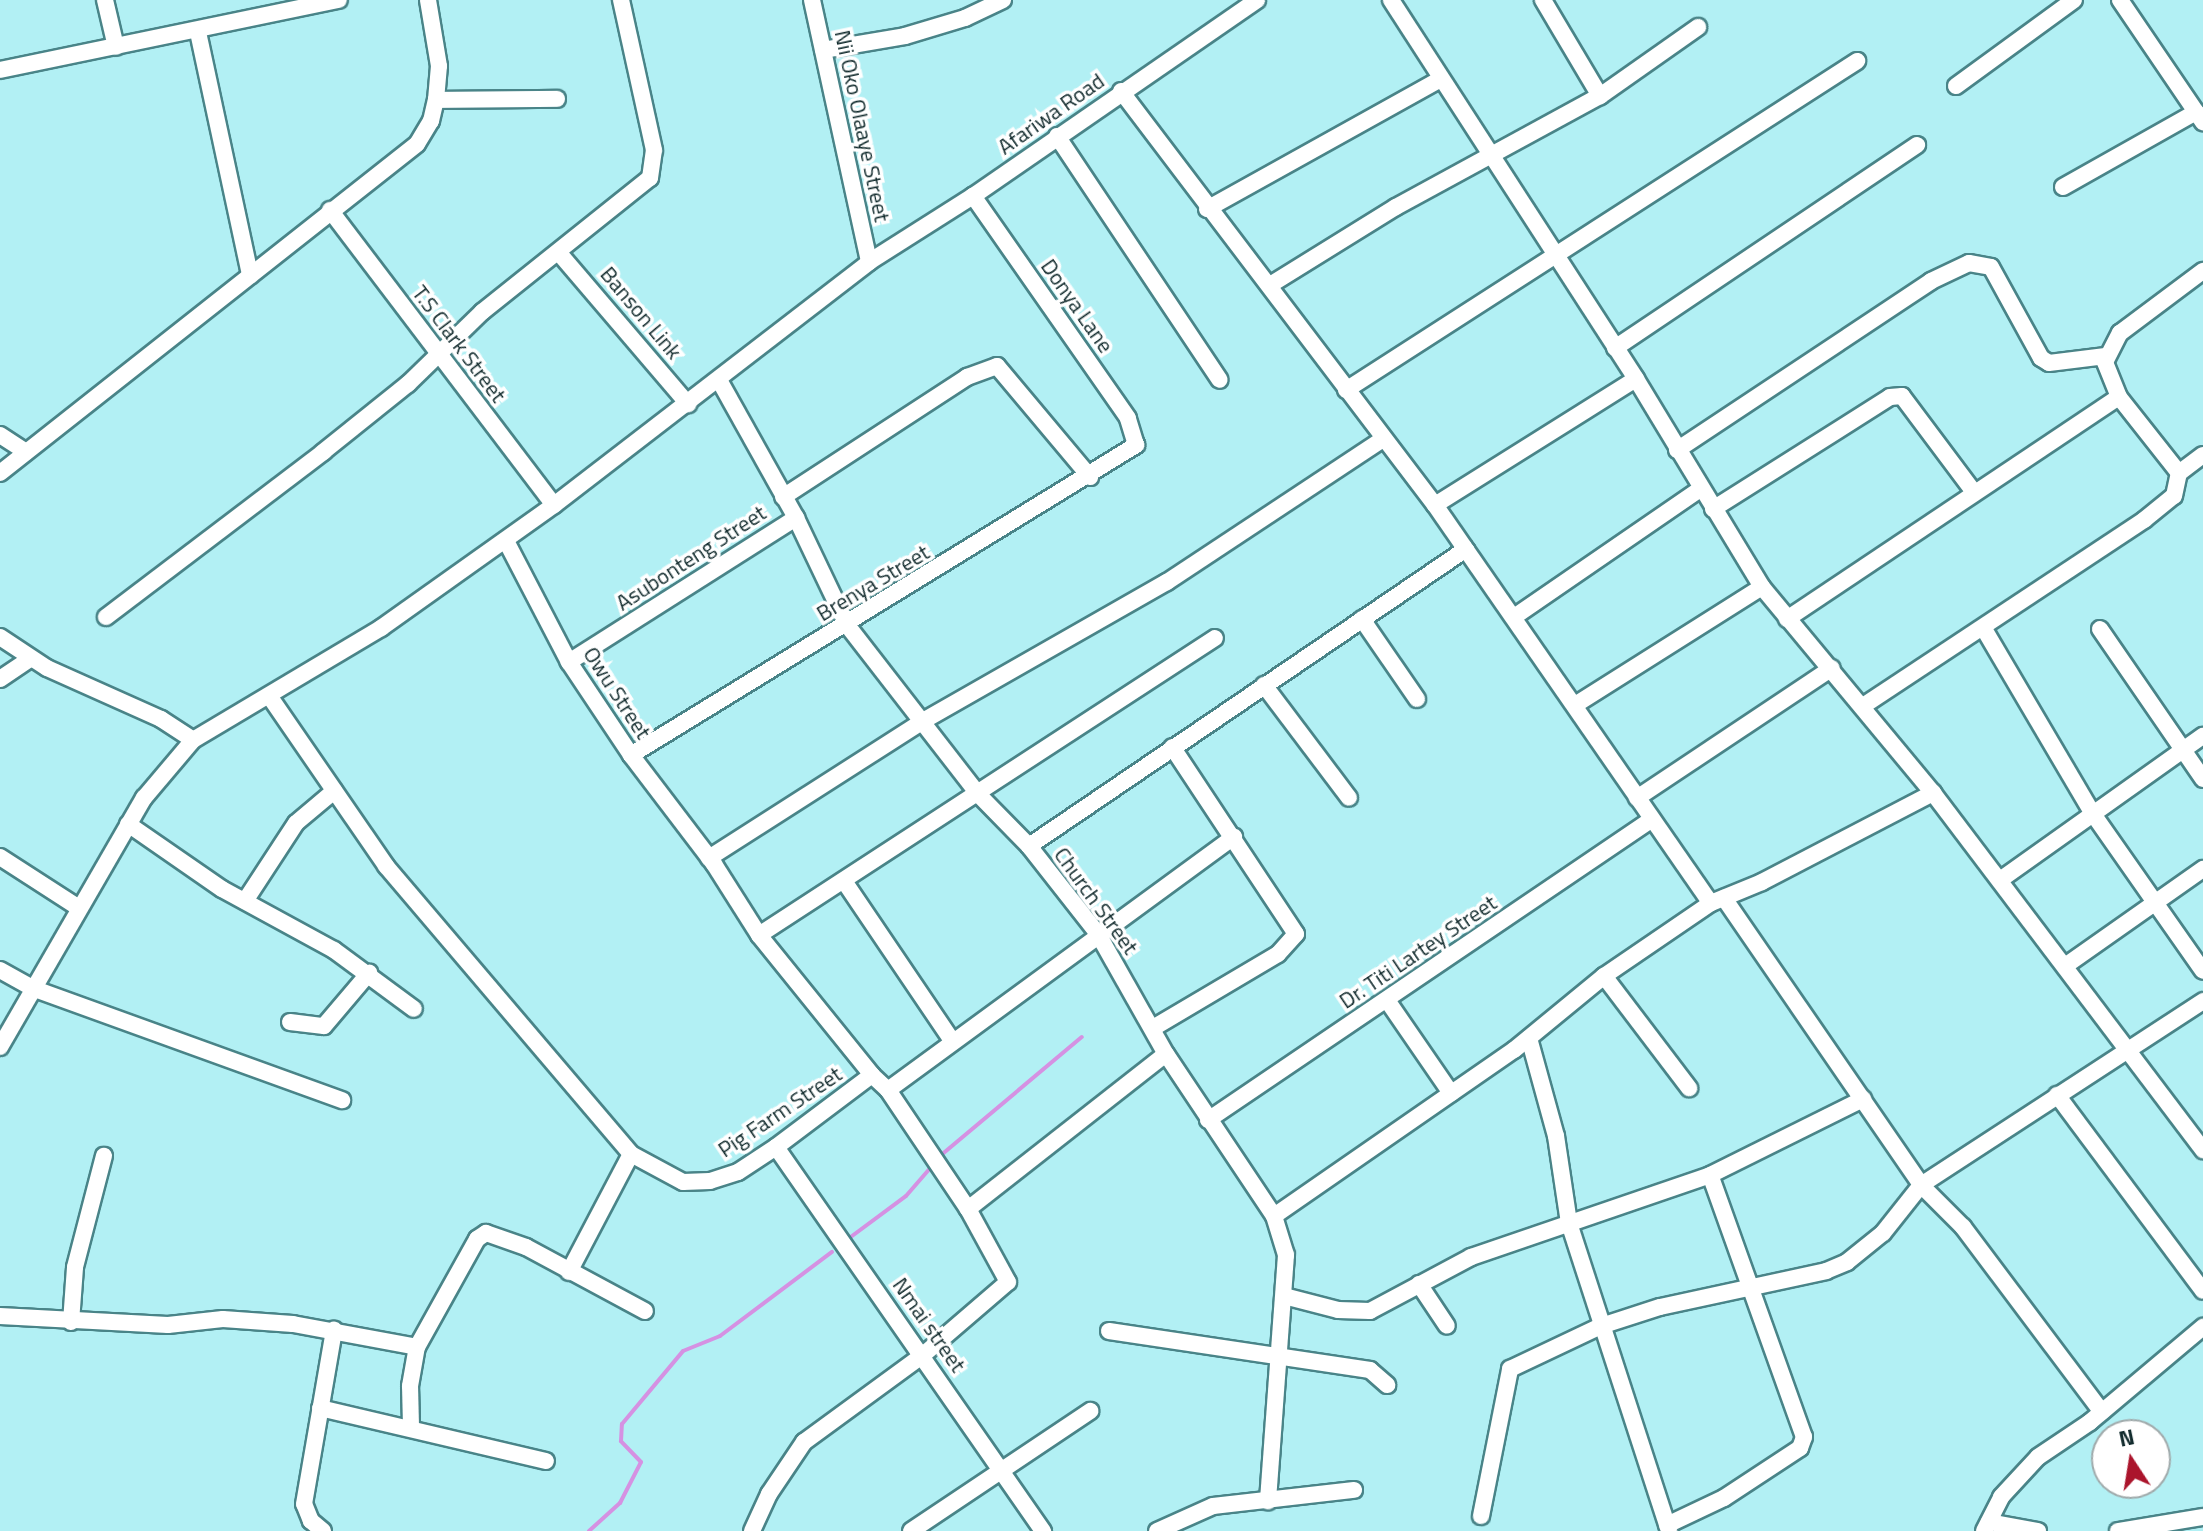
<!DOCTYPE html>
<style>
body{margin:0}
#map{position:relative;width:2203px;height:1531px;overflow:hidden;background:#b2f0f4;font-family:"Titillium Web",sans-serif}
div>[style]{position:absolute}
.stream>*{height:4px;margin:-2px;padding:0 2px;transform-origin:2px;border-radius:2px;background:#d591e2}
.roads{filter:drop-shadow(2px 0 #498488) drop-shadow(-2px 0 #498488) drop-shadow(0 2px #498488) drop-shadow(0 -2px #498488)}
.minor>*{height:16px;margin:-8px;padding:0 8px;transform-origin:8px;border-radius:8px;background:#fff}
span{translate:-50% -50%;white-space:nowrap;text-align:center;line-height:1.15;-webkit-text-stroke:7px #fff;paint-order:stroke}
.street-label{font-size:22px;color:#122b2d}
.north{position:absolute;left:2091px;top:1419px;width:80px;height:80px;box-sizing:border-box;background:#fff;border:2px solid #a0aaab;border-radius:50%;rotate:348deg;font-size:22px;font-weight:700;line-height:32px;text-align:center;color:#122b2d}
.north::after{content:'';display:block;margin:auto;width:28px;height:36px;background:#ab152c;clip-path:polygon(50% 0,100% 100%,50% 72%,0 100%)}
</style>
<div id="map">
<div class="stream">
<i style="left:940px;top:1156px;width:185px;rotate:-40deg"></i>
<i style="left:848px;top:1239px;width:72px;rotate:-36.6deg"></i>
<i style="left:906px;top:1196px;width:40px;rotate:-49deg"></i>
<i style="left:589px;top:1531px;width:42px;rotate:-42.1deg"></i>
<i style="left:620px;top:1503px;width:46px;rotate:-62.9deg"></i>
<i style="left:641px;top:1462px;width:29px;rotate:-134deg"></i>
<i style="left:621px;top:1441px;width:17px;rotate:-87deg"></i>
<i style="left:622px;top:1424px;width:95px;rotate:-50.1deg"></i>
<i style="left:683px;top:1351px;width:40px;rotate:-22deg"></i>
<i style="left:720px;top:1336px;width:140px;rotate:-36.9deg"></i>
</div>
<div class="roads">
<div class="minor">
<i style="left:105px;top:0;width:48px;rotate:76.8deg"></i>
<i style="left:812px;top:0;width:268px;rotate:77.7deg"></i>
<i style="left:1391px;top:0;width:451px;rotate:57.1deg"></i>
<i style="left:1636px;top:379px;width:243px;rotate:58.8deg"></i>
<i style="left:1762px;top:587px;width:268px;rotate:50.3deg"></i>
<i style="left:1933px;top:793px;width:448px;rotate:52.9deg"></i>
<i style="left:2120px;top:0;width:148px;rotate:55.8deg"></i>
<i style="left:198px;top:32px;width:249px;rotate:77.9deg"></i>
<i style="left:823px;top:50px;width:83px;rotate:-9.7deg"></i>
<i style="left:905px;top:36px;width:63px;rotate:-16.7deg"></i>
<i style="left:965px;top:18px;width:42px;rotate:-25.3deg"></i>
<i style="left:0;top:70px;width:346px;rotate:-11.7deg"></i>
<i style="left:1956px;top:86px;width:146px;rotate:-36.1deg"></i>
<i style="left:1121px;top:91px;width:520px;rotate:52.82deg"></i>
<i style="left:1435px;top:505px;width:484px;rotate:55.3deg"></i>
<i style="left:1600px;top:96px;width:120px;rotate:-35.1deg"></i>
<i style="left:436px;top:100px;width:121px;rotate:-0.5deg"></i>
<i style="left:1057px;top:136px;width:293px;rotate:56.3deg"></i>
<i style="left:2063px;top:187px;width:153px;rotate:-29.4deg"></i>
<i style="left:1207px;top:209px;width:268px;rotate:-29.1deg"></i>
<i style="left:330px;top:210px;width:370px;rotate:52.8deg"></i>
<i style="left:559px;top:253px;width:199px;rotate:49.5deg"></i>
<i style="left:1270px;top:285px;width:148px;rotate:-31.8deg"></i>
<i style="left:1396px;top:207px;width:232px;rotate:-28.6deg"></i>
<i style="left:1600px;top:96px;width:112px;rotate:-120.7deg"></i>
<i style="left:1615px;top:348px;width:364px;rotate:-33.9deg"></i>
<i style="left:719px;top:380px;width:158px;rotate:60.8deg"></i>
<i style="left:796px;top:518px;width:119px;rotate:64.5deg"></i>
<i style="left:847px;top:625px;width:214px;rotate:52.2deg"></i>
<i style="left:978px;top:794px;width:73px;rotate:45.6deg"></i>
<i style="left:1029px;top:846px;width:112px;rotate:51.9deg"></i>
<i style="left:1098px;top:934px;width:138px;rotate:60.5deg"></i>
<i style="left:1166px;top:1054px;width:195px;rotate:56.3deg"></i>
<i style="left:1274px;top:1216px;width:41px;rotate:72.9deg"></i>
<i style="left:1286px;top:1255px;width:247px;rotate:94.2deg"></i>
<i style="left:1346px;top:390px;width:608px;rotate:-32.77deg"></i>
<i style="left:0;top:435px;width:31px;rotate:33deg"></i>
<i style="left:1677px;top:450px;width:305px;rotate:-33.6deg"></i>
<i style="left:1931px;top:281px;width:42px;rotate:-25.3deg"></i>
<i style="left:1969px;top:263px;width:22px;rotate:10deg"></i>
<i style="left:1991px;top:267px;width:104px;rotate:61.2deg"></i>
<i style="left:2041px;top:358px;width:9px;rotate:32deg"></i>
<i style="left:2049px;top:363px;width:57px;rotate:-7deg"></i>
<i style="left:0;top:473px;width:531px;rotate:-38.27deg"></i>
<i style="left:417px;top:144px;width:27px;rotate:-59deg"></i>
<i style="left:431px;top:121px;width:22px;rotate:-77deg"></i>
<i style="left:436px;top:100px;width:34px;rotate:-85deg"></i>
<i style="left:439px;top:66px;width:67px;rotate:-99.5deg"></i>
<i style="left:2179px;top:473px;width:97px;rotate:-128.3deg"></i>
<i style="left:2119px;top:397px;width:38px;rotate:-112deg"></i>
<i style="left:2105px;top:362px;width:33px;rotate:-63deg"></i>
<i style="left:2120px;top:333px;width:104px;rotate:-36.8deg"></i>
<i style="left:783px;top:497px;width:220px;rotate:-33.1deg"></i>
<i style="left:967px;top:377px;width:32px;rotate:-20deg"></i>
<i style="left:997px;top:366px;width:145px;rotate:50deg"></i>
<i style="left:1435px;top:505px;width:237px;rotate:-32.1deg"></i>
<i style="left:1713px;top:509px;width:209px;rotate:-32.3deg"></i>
<i style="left:1890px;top:397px;width:12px;rotate:-5deg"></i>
<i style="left:1902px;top:396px;width:119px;rotate:53.2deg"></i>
<i style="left:106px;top:617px;width:273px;rotate:-37.2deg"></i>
<i style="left:323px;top:452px;width:109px;rotate:-38.7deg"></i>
<i style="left:408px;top:384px;width:103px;rotate:-44.2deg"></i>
<i style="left:482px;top:312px;width:215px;rotate:-38.6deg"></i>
<i style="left:650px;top:178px;width:28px;rotate:-82deg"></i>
<i style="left:654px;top:150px;width:154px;rotate:-102.4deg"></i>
<i style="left:1514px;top:617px;width:226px;rotate:-34.5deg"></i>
<i style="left:1362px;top:619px;width:97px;rotate:55.5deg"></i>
<i style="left:1787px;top:619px;width:399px;rotate:-33.8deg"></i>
<i style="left:1984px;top:629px;width:211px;rotate:59.5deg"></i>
<i style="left:2091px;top:811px;width:195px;rotate:55deg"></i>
<i style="left:2100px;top:629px;width:182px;rotate:55.5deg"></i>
<i style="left:0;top:637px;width:56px;rotate:33.4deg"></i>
<i style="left:47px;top:668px;width:125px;rotate:24.1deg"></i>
<i style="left:161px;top:719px;width:38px;rotate:33deg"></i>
<i style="left:569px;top:662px;width:269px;rotate:-32.4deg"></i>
<i style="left:0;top:679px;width:37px;rotate:-34deg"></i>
<i style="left:1264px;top:685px;width:141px;rotate:53deg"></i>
<i style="left:270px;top:697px;width:205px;rotate:55.5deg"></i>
<i style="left:386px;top:866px;width:378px;rotate:49.6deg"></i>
<i style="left:631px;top:1154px;width:59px;rotate:28.3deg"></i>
<i style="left:683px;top:1182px;width:27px;rotate:-2deg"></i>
<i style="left:710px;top:1181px;width:29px;rotate:-18deg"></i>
<i style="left:738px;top:1172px;width:45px;rotate:-33.3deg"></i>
<i style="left:776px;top:1147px;width:120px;rotate:-36.9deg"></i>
<i style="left:872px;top:1075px;width:180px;rotate:-128.9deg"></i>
<i style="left:759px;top:935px;width:84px;rotate:-122.4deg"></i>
<i style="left:714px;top:864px;width:137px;rotate:-127.3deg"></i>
<i style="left:631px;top:755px;width:112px;rotate:-123.7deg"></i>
<i style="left:569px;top:662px;width:136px;rotate:-117.5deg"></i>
<i style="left:1575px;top:705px;width:221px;rotate:-32.3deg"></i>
<i style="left:1863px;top:706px;width:337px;rotate:-33.5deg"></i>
<i style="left:2144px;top:520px;width:38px;rotate:-39deg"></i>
<i style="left:2174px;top:496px;width:24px;rotate:-78deg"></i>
<i style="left:2179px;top:473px;width:30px;rotate:-37deg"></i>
<i style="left:631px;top:755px;width:593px;rotate:-31.54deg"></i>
<i style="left:1136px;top:445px;width:28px;rotate:-107deg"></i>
<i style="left:1128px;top:418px;width:271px;rotate:-124.9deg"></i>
<i style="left:1637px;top:798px;width:234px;rotate:-33.7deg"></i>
<i style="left:128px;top:824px;width:114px;rotate:34.7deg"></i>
<i style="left:222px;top:889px;width:128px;rotate:28.6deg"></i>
<i style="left:334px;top:950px;width:99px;rotate:36.4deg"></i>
<i style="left:1029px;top:846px;width:528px;rotate:-34.2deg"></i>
<i style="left:0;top:857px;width:94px;rotate:32.8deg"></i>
<i style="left:709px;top:858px;width:254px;rotate:-32.6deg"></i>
<i style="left:923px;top:721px;width:281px;rotate:-29.7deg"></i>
<i style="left:1167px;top:582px;width:259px;rotate:-33.5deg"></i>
<i style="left:2000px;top:880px;width:249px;rotate:-35.4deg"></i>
<i style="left:844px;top:881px;width:194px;rotate:55.9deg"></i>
<i style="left:1724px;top:898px;width:348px;rotate:55.5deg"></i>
<i style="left:1921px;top:1185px;width:59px;rotate:45deg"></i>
<i style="left:1963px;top:1227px;width:231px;rotate:53.1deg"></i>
<i style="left:245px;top:901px;width:93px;rotate:-56.8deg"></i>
<i style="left:296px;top:823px;width:50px;rotate:-40.1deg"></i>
<i style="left:759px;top:935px;width:544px;rotate:-33.08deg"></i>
<i style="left:2065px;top:966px;width:169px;rotate:-35.1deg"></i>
<i style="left:0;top:970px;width:37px;rotate:29deg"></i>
<i style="left:32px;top:988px;width:330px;rotate:19.9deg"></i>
<i style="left:1604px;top:976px;width:141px;rotate:52.8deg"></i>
<i style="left:1387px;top:1000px;width:113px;rotate:55.5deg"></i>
<i style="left:290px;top:1022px;width:34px;rotate:7deg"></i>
<i style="left:324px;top:1026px;width:70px;rotate:-49.7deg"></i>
<i style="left:1153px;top:1028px;width:145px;rotate:-30.6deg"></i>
<i style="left:1278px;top:954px;width:27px;rotate:-48deg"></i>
<i style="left:1296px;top:934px;width:224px;rotate:-123.5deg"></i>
<i style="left:1529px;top:1038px;width:102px;rotate:74.6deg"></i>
<i style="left:1556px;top:1136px;width:88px;rotate:81.5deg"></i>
<i style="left:1569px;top:1223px;width:324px;rotate:72deg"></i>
<i style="left:0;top:1047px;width:288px;rotate:-60deg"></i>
<i style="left:144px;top:798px;width:76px;rotate:-49.8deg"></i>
<i style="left:193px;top:740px;width:219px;rotate:-30.8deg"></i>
<i style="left:381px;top:628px;width:212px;rotate:-35.4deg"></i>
<i style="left:554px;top:505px;width:398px;rotate:-37.6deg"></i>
<i style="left:869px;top:262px;width:123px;rotate:-32.4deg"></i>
<i style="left:973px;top:196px;width:345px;rotate:-34.6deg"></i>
<i style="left:888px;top:1090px;width:429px;rotate:-36.2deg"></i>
<i style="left:2057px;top:1095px;width:244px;rotate:53.3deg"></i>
<i style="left:1208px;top:1120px;width:535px;rotate:-34.11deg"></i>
<i style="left:776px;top:1147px;width:468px;rotate:55.2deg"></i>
<i style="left:968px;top:1209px;width:251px;rotate:-38.1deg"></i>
<i style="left:1274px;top:1216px;width:292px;rotate:-34.7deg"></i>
<i style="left:1514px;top:1050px;width:117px;rotate:-39.4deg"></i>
<i style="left:1604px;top:976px;width:130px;rotate:-34.3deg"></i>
<i style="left:1711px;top:903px;width:55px;rotate:-22.4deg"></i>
<i style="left:1762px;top:882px;width:193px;rotate:-27.5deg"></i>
<i style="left:569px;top:1272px;width:133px;rotate:-62.3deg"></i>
<i style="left:1419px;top:1284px;width:50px;rotate:56.3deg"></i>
<i style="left:1284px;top:1296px;width:56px;rotate:14.5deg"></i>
<i style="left:1338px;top:1310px;width:32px;rotate:2deg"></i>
<i style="left:1370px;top:1311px;width:115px;rotate:-28.1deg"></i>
<i style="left:1471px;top:1257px;width:253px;rotate:-18.9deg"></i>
<i style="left:1710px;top:1175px;width:171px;rotate:-26.4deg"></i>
<i style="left:0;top:1316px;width:168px;rotate:3.1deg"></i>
<i style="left:168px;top:1325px;width:55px;rotate:-6.2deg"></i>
<i style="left:223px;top:1319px;width:70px;rotate:4.1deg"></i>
<i style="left:293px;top:1324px;width:126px;rotate:10.5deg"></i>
<i style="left:71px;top:1322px;width:55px;rotate:-85.8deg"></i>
<i style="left:75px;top:1267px;width:115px;rotate:-75.4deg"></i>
<i style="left:1109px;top:1331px;width:264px;rotate:8.5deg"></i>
<i style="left:1370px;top:1370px;width:23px;rotate:41deg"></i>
<i style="left:320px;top:1408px;width:232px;rotate:13.2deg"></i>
<i style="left:411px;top:1426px;width:40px;rotate:-91.4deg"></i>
<i style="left:410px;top:1386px;width:40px;rotate:-80deg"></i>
<i style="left:417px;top:1347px;width:124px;rotate:-60.9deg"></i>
<i style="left:477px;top:1239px;width:11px;rotate:-34deg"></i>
<i style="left:486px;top:1233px;width:42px;rotate:19.3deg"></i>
<i style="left:526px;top:1247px;width:135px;rotate:28.3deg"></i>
<i style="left:1481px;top:1516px;width:150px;rotate:-78.8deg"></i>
<i style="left:1510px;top:1369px;width:101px;rotate:-25.3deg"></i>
<i style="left:1601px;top:1326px;width:62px;rotate:-17.9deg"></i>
<i style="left:1660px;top:1307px;width:170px;rotate:-12.2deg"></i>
<i style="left:1826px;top:1271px;width:23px;rotate:-23deg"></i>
<i style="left:1847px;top:1262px;width:46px;rotate:-38.9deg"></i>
<i style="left:1883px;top:1233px;width:61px;rotate:-51.6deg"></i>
<i style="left:1921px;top:1185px;width:337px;rotate:-33.1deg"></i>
<i style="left:1989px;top:1522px;width:50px;rotate:10.4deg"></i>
<i style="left:1667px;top:1525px;width:63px;rotate:-25.3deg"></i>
<i style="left:1724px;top:1498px;width:91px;rotate:-33.3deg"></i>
<i style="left:1800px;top:1448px;width:12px;rotate:-70deg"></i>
<i style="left:1804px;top:1437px;width:278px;rotate:-109.7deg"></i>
<i style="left:323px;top:1531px;width:16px;rotate:-140deg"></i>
<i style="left:311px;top:1521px;width:18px;rotate:-112deg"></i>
<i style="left:304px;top:1504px;width:177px;rotate:-80.2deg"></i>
<i style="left:752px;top:1531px;width:41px;rotate:-65.3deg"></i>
<i style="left:769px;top:1494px;width:63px;rotate:-56.1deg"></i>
<i style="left:804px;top:1442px;width:147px;rotate:-36.2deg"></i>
<i style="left:923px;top:1355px;width:112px;rotate:-40.7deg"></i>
<i style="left:1008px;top:1282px;width:83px;rotate:-118.7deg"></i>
<i style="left:968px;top:1209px;width:143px;rotate:-123.9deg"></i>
<i style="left:888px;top:1090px;width:22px;rotate:-137deg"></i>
<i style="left:911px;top:1531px;width:216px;rotate:-33.8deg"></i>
<i style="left:1157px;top:1531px;width:61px;rotate:-24.1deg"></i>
<i style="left:1213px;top:1506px;width:142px;rotate:-6.5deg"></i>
<i style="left:1984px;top:1531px;width:38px;rotate:-63deg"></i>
<i style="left:2001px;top:1497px;width:54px;rotate:-47.2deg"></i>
<i style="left:2038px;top:1457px;width:63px;rotate:-33.9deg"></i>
<i style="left:2090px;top:1422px;width:148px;rotate:-40.1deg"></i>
<i style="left:2118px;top:1531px;width:86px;rotate:-9.4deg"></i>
</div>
</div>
<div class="street-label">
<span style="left:1051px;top:114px;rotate:-35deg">Afariwa Road</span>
<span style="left:862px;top:126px;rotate:78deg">Nii Oko Olaaye Street</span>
<span style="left:1077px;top:306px;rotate:55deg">Donya Lane</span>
<span style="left:641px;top:313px;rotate:50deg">Banson Link</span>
<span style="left:459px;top:344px;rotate:53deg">T.S Clark Street</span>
<span style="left:691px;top:558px;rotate:-33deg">Asubonteng Street</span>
<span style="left:873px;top:583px;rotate:-31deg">Brenya Street</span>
<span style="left:617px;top:693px;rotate:57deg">Owu Street</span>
<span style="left:1096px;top:901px;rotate:54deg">Church Street</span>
<span style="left:1418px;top:952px;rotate:-34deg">Dr. Titi Lartey Street</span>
<span style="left:780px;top:1112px;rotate:-34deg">Pig Farm Street</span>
<span style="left:929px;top:1325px;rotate:55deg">Nmai street</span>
</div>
<div class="north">N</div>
</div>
